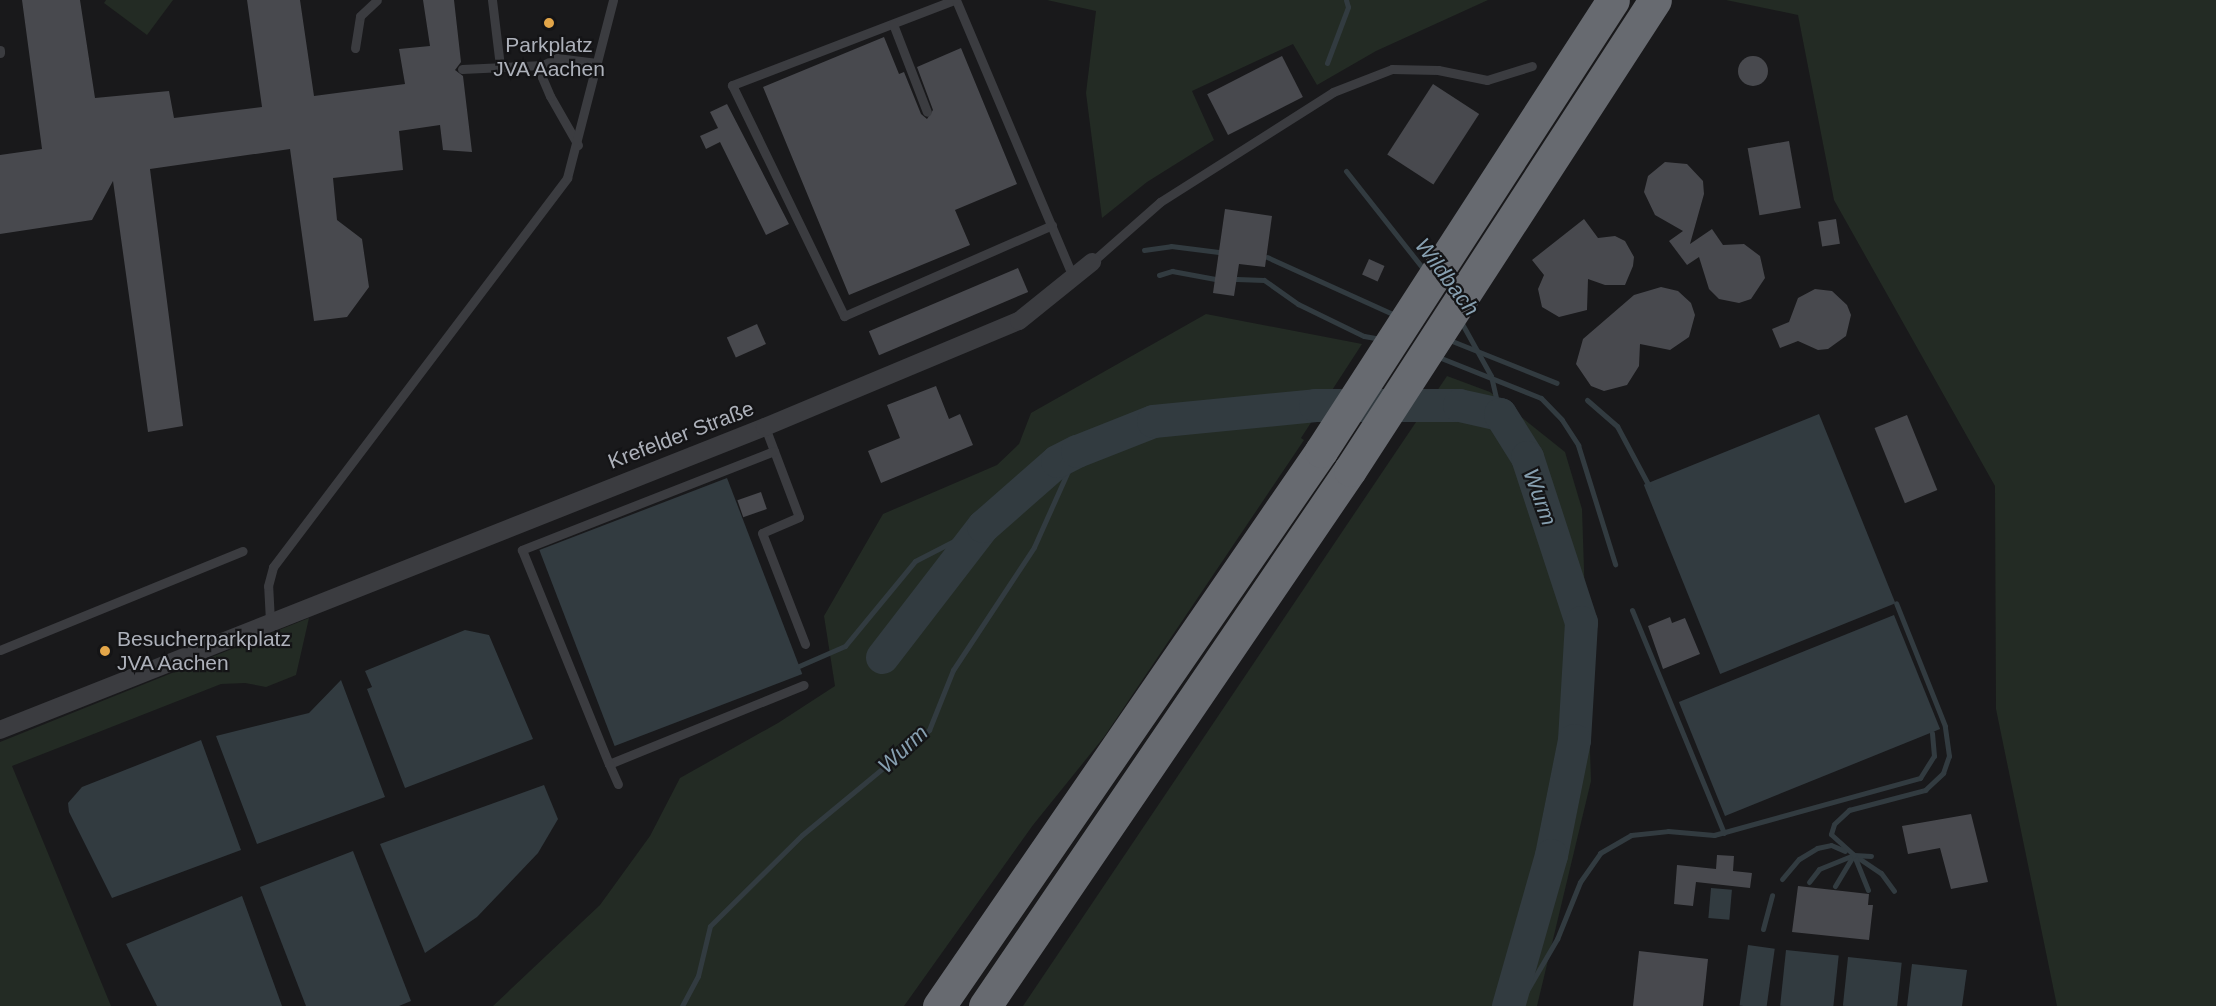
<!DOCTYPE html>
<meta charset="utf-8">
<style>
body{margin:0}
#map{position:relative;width:2216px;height:1006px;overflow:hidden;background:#19191b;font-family:Arial,sans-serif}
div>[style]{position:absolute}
.green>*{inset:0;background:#232b24}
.water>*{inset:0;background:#323b40;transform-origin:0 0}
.stream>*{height:5px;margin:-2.5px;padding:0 2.5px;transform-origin:2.5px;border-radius:2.5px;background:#323b40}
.river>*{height:33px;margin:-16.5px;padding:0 16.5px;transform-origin:16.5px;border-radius:16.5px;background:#323b40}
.building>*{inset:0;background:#48494e;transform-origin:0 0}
.round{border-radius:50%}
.service>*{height:9px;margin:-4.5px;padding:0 4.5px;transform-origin:4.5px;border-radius:4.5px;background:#3b3c40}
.minor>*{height:18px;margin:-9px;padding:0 9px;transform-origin:9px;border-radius:9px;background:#3b3c40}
.motorway>*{height:33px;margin:-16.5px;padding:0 16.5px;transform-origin:16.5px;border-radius:16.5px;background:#676a70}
.dots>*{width:16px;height:16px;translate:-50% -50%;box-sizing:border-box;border:3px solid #141416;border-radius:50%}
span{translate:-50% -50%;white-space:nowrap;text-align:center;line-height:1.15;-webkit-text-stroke:4.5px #141416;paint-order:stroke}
.poi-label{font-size:21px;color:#adb1ba}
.left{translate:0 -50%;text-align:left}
.street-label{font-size:21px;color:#adb1ba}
.water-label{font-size:22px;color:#87a0b1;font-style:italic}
</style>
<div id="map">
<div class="green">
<i style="clip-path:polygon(106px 0,173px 0,147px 35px,104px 3px)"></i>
<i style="clip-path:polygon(1047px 0,1488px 0,1376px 51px,1317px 85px,1293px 44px,1192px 91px,1214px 140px,1147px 182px,1102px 218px,1086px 93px,1096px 11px)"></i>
<i style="clip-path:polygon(1726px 0,2216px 0,2216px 1006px,2057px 1006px,1996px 709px,1995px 486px,1834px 200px,1798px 15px)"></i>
<i style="clip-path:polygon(1206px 314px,1362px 344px,1301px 438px,1304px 440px,1104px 737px,1033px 825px,904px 1006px,493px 1006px,600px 905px,650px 836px,680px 778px,778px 723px,835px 686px,824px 616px,883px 514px,997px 465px,1019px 444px,1031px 413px)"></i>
<i style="clip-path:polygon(1447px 376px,1490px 392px,1565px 452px,1582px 509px,1591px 781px,1537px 1006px,1023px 1006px)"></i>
<i style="clip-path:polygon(309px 618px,296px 675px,266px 687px,245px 683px,221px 684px,12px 766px,111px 1006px,0 1006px,0 742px)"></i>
</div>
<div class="water">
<i style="left:1819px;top:414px;width:204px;height:189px;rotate:68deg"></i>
<i style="left:727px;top:478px;width:210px;height:201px;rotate:69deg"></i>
<i style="left:1894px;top:615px;width:123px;height:232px;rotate:68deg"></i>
<i style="clip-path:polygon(465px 630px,489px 635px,533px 739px,405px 788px,367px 689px,372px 687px,365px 671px)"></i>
<i style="clip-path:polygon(341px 680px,385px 797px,257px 844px,216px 736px,309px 713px)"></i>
<i style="clip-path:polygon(201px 740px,241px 850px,112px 898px,69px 812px,68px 803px,82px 787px)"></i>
<i style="clip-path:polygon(544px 785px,558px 819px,538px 853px,477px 917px,425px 953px,380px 844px)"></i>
<i style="clip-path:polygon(353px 851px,411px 1001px,399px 1006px,306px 1006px,260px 887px)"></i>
<i style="left:1711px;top:888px;width:21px;height:30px;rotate:5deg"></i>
<i style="clip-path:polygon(242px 896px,282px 1006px,157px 1006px,126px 944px)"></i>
<i style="left:1748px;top:945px;width:27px;height:61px;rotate:8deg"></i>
<i style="left:1786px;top:950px;width:53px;height:56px;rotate:6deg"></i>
<i style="left:1848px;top:957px;width:54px;height:49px;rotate:6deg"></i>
<i style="clip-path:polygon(1912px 964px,1967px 970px,1962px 1006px,1907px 1006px)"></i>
</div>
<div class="stream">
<i style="left:1327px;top:63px;width:60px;rotate:-69.4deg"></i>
<i style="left:1348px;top:7px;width:7px;rotate:-106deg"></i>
<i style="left:1346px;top:171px;width:127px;rotate:51.7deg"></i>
<i style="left:1144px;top:250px;width:27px;rotate:-8deg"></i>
<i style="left:1171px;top:246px;width:48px;rotate:7.1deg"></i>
<i style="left:1267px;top:257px;width:141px;rotate:24.4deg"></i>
<i style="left:1159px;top:275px;width:14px;rotate:-17deg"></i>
<i style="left:1172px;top:271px;width:44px;rotate:10.5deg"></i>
<i style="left:1237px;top:279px;width:27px;rotate:2deg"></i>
<i style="left:1264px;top:280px;width:42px;rotate:35.2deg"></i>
<i style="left:1298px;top:304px;width:73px;rotate:25.9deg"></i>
<i style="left:1364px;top:336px;width:17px;rotate:10deg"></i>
<i style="left:1460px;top:320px;width:64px;rotate:61deg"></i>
<i style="left:1491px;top:376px;width:39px;rotate:77deg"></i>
<i style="left:1447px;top:339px;width:118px;rotate:21.8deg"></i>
<i style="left:1436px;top:356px;width:113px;rotate:21.8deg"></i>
<i style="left:1541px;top:398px;width:30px;rotate:46deg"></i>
<i style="left:1562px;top:420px;width:30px;rotate:57deg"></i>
<i style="left:1578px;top:445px;width:125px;rotate:72.7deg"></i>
<i style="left:1587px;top:400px;width:40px;rotate:41deg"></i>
<i style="left:1617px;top:426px;width:68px;rotate:61.9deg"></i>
<i style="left:1632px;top:610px;width:241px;rotate:67.6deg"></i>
<i style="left:799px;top:666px;width:50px;rotate:-23.5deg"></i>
<i style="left:845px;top:646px;width:110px;rotate:-50.5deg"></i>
<i style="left:915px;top:561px;width:76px;rotate:-27.2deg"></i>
<i style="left:1854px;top:855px;width:32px;rotate:34deg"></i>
<i style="left:1881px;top:873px;width:22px;rotate:54deg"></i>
<i style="left:1782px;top:879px;width:26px;rotate:-50deg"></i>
<i style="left:1799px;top:859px;width:21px;rotate:-31deg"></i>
<i style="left:1817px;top:848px;width:14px;rotate:-12deg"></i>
<i style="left:1831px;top:845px;width:15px;rotate:23deg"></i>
<i style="left:1809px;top:882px;width:16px;rotate:-52deg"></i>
<i style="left:1819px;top:869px;width:38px;rotate:-22deg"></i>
<i style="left:1854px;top:855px;width:17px;rotate:3deg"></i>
<i style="left:1835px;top:886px;width:35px;rotate:-59deg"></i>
<i style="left:1868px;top:890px;width:38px;rotate:-112deg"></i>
<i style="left:1854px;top:855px;width:31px;rotate:-138deg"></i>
<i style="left:1831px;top:834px;width:10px;rotate:-73deg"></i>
<i style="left:1834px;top:824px;width:21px;rotate:-43deg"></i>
<i style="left:1849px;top:810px;width:79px;rotate:-14.7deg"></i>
<i style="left:1925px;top:790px;width:25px;rotate:-43deg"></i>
<i style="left:1943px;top:773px;width:18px;rotate:-71deg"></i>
<i style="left:1949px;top:756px;width:30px;rotate:-98deg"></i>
<i style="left:1945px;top:726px;width:132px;rotate:-111.7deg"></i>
<i style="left:1763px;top:929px;width:35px;rotate:-75deg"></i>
<i style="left:682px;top:1006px;width:34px;rotate:-62deg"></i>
<i style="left:698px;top:976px;width:51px;rotate:-76.5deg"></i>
<i style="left:710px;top:926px;width:129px;rotate:-44.7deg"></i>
<i style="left:802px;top:835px;width:165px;rotate:-39.6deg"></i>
<i style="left:929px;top:730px;width:65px;rotate:-68.2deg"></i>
<i style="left:953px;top:670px;width:147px;rotate:-56.6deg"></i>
<i style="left:1034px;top:547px;width:105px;rotate:-65.9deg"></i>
<i style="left:1518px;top:1006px;width:78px;rotate:-59.8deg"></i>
<i style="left:1557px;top:939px;width:61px;rotate:-68deg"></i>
<i style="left:1580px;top:882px;width:35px;rotate:-55deg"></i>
<i style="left:1600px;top:853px;width:36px;rotate:-30deg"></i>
<i style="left:1631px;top:835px;width:37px;rotate:-6deg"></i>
<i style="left:1668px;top:831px;width:46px;rotate:5deg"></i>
<i style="left:1714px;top:835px;width:214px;rotate:-15.5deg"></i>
<i style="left:1920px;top:778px;width:26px;rotate:-58deg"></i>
<i style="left:1934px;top:756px;width:23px;rotate:-95deg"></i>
</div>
<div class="river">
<i style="left:882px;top:657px;width:165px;rotate:-52.4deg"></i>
<i style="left:983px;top:526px;width:98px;rotate:-41.3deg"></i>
<i style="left:1057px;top:461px;width:22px;rotate:-27deg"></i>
<i style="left:1077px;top:451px;width:82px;rotate:-21.5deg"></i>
<i style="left:1153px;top:421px;width:163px;rotate:-5.6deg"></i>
<i style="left:1315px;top:405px;width:144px"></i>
<i style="left:1459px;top:405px;width:42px;rotate:12.4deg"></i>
<i style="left:1500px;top:414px;width:51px;rotate:57.9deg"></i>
<i style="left:1527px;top:457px;width:174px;rotate:71.9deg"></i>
<i style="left:1581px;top:622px;width:118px;rotate:93.4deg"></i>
<i style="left:1574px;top:740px;width:117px;rotate:101.3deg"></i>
<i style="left:1551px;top:855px;width:157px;rotate:105.9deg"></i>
</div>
<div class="building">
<i style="clip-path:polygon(22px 0,80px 0,95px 98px,169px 91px,174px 118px,262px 107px,247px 0,300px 0,314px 96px,405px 84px,399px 49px,430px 46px,423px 0,454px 0,461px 62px,455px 70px,463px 76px,472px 152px,443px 150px,440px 125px,399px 131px,403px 170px,333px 178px,337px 220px,362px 239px,369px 287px,347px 317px,314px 321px,290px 149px,150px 169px,183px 426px,148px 432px,113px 181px,92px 220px,0 234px,0 155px,42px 149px)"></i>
<i style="clip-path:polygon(884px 37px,899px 74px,904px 72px,921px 114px,927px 119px,933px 110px,917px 67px,961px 48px,1017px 184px,955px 210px,970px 245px,849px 295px,763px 87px)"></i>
<i class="round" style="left:1738px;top:56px;width:30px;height:30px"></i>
<i style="left:1282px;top:56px;width:46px;height:84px;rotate:63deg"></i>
<i style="left:1433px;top:84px;width:55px;height:84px;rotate:33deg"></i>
<i style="clip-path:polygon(727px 104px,789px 224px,766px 235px,720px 142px,706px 149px,700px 136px,718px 128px,710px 112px)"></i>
<i style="left:1789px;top:141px;width:68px;height:42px;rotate:80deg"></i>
<i style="clip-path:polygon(1665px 162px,1687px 164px,1703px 181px,1704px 194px,1690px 244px,1712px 229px,1723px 245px,1744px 244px,1760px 256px,1765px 278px,1751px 299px,1739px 303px,1719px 299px,1709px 289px,1699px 257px,1687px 265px,1669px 241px,1683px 231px,1655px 215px,1644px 192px,1648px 176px)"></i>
<i style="clip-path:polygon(1225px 209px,1272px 216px,1265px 267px,1239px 264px,1234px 296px,1213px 293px)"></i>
<i style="clip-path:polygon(1584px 219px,1598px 238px,1615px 236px,1625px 241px,1634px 257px,1633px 266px,1625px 285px,1605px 285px,1588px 279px,1587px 310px,1559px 317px,1542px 307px,1538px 289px,1544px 275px,1532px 260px)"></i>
<i style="left:1836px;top:219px;width:25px;height:18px;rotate:81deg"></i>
<i style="left:1369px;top:259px;width:17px;height:17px;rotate:24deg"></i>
<i style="left:1018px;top:268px;width:26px;height:162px;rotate:67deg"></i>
<i style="clip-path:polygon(1661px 287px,1678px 291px,1691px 303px,1695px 315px,1689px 337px,1670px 350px,1640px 344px,1639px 366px,1627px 385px,1604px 391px,1591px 386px,1576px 364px,1583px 339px,1634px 295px)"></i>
<i style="clip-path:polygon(1815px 289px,1832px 291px,1847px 305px,1851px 315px,1846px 336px,1828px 349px,1818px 350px,1798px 341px,1780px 348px,1772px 329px,1789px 322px,1798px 298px)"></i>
<i style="left:757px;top:324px;width:22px;height:33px;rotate:66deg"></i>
<i style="clip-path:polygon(936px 386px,949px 419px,960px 414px,973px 445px,881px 483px,868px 451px,900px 438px,887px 405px)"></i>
<i style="left:1907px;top:415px;width:81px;height:35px;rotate:68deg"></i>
<i style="left:761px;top:492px;width:18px;height:25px;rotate:71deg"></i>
<i style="clip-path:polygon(1670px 617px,1672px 623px,1685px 618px,1700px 654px,1663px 669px,1648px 626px)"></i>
<i style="clip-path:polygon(1971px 814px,1988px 882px,1951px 889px,1940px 848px,1908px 854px,1902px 826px)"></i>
<i style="clip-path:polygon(1717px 855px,1734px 856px,1733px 871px,1752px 873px,1750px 888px,1696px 882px,1693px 906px,1674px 904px,1677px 865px,1716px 869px)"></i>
<i style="clip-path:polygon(1798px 886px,1869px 894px,1868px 905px,1873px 905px,1869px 940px,1792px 932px)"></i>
<i style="clip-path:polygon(1639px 951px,1708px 959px,1703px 1006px,1633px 1006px)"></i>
</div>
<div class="service">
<i style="left:492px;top:0;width:66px;rotate:83.1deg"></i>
<i style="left:954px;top:0;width:238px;rotate:159deg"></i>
<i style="left:732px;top:85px;width:257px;rotate:64.1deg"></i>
<i style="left:844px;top:316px;width:227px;rotate:-23.6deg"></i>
<i style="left:956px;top:0;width:301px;rotate:67.1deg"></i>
<i style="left:893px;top:24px;width:94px;rotate:68.9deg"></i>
<i style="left:355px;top:48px;width:32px;rotate:-81deg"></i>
<i style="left:360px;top:16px;width:23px;rotate:-43deg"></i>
<i style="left:0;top:50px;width:3px;rotate:90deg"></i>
<i style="left:462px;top:69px;width:81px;rotate:-2.8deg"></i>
<i style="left:578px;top:145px;width:56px;rotate:-119.7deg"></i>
<i style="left:550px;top:96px;width:21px;rotate:-113deg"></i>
<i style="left:542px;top:77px;width:12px;rotate:-85deg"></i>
<i style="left:543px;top:65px;width:16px;rotate:-27deg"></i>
<i style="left:557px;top:58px;width:40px;rotate:7.1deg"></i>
<i style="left:1092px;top:262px;width:91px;rotate:-41.4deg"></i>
<i style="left:1160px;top:202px;width:205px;rotate:-32.4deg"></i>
<i style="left:1333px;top:92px;width:63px;rotate:-21.3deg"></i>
<i style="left:1392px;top:69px;width:46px;rotate:1.2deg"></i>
<i style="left:1438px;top:70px;width:50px;rotate:11.5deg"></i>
<i style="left:1487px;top:80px;width:47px;rotate:-17.3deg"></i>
<i style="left:765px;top:427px;width:96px;rotate:69.3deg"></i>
<i style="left:799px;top:517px;width:40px;rotate:156.6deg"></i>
<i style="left:762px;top:533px;width:119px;rotate:68.8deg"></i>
<i style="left:774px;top:451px;width:271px;rotate:158.6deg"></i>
<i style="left:522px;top:550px;width:231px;rotate:67.9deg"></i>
<i style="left:609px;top:764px;width:210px;rotate:-22.1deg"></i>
<i style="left:270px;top:621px;width:35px;rotate:-93deg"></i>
<i style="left:268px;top:586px;width:20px;rotate:-75deg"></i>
<i style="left:273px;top:567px;width:488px;rotate:-52.9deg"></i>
<i style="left:567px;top:178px;width:184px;rotate:-75.5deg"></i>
<i style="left:0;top:650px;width:262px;rotate:-22.2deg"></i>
<i style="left:609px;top:764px;width:22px;rotate:66deg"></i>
</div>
<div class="minor">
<i style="left:0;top:730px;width:823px;rotate:-21.61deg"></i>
<i style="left:765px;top:427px;width:275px;rotate:-22.7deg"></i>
<i style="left:1019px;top:321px;width:94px;rotate:-38.9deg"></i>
</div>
<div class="motorway">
<i style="left:939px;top:1006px;width:674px;rotate:-55.46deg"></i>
<i style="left:1321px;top:451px;width:537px;rotate:-57.08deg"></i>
<i style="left:985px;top:1006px;width:648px;rotate:-55.75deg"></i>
<i style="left:1350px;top:470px;width:560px;rotate:-57.02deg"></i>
</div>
<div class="dots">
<i style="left:549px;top:23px;background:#e3a649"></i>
<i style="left:105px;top:651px;background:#e3a649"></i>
</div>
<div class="poi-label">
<span style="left:549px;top:57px">Parkplatz<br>JVA Aachen</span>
<span class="left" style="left:117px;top:651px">Besucherparkplatz<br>JVA Aachen</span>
</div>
<div class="street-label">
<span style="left:681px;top:435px;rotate:-21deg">Krefelder Straße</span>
</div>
<div class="water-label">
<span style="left:1447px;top:277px;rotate:53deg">Wildbach</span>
<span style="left:1540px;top:497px;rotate:70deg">Wurm</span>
<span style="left:903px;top:749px;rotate:-43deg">Wurm</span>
</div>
</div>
